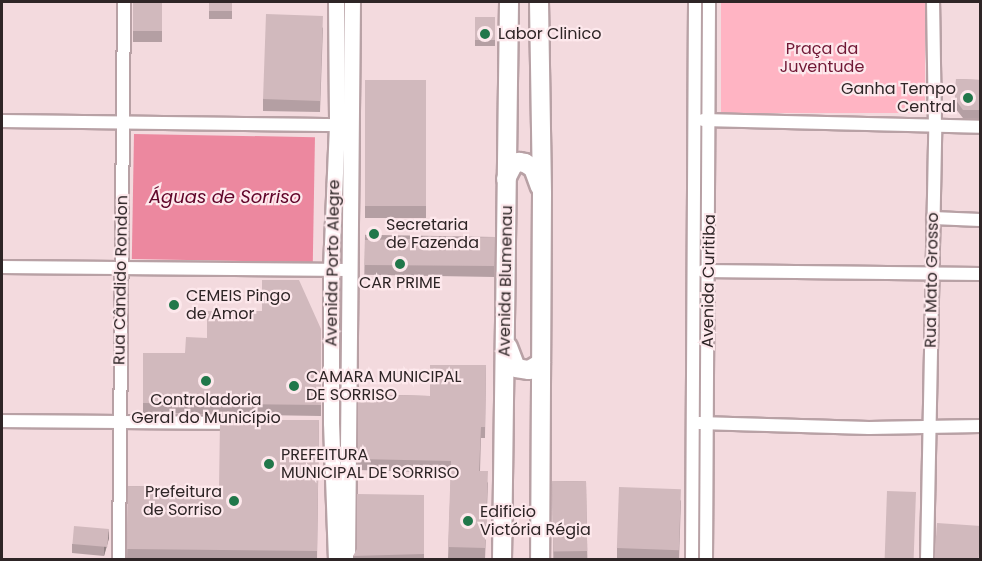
<!DOCTYPE html>
<meta charset="utf-8">
<style>
body{margin:0}
#map{position:relative;width:982px;height:561px;overflow:hidden;background:#f3dade;font-family:Poppins,sans-serif}
div>[style]{position:absolute}
.green>*{inset:0;background:#ffb4c3;transform-origin:0 0}
.water>*{inset:0;background:#ec889f;transform-origin:0 0}
.roads{filter:drop-shadow(2px 0 #b8a1a5) drop-shadow(-2px 0 #b8a1a5) drop-shadow(0 2px #b8a1a5) drop-shadow(0 -2px #b8a1a5)}
.minor>*{height:12px;margin:-6px;padding:0 6px;transform-origin:6px;border-radius:6px;background:#fff}
.tertiary>*{height:15px;margin:-7.5px;padding:0 7.5px;transform-origin:7.5px;border-radius:7.5px;background:#fff}
.secondary>*{height:18px;margin:-9px;padding:0 9px;transform-origin:9px;border-radius:9px;background:#fff}
.wall>*{inset:0;background:#b49fa3;transform-origin:0 0}
.shaded-wall>*{inset:0;background:#928284}
.building>*{inset:0;background:#d1b9bd;transform-origin:0 0}
.dots>*{width:16px;height:16px;translate:-50% -50%;box-sizing:border-box;border:3px solid #fde8ec;border-radius:50%}
span{translate:-50% -50%;white-space:nowrap;text-align:center;line-height:1.15;-webkit-text-stroke:4.5px #fde8ec;paint-order:stroke}
.poi-label{font-size:16px;color:#2e2526}
.left{translate:0 -50%;text-align:left}
.right{translate:-100% -50%;text-align:right}
.park-label{font-size:16px;color:#701835}
.street-label{font-size:16px;color:#2e2526}
.water-label{font-size:18px;color:#600429;font-style:italic}
.frame{position:absolute;inset:0;border:3px solid #2e2526;pointer-events:none}
</style>
<div id="map">
<div class="green">
<i style="left:721px;top:2px;width:204px;height:111px"></i>
</div>
<div class="water">
<i style="left:134px;top:134px;width:181px;height:125px;rotate:1deg"></i>
</div>
<div class="roads">
<div class="minor">
<i style="left:703px;top:120px;width:277px;rotate:1.4deg"></i>
<i style="left:2px;top:121px;width:343px;rotate:0.7deg"></i>
<i style="left:933px;top:218px;width:47px;rotate:2.4deg"></i>
<i style="left:2px;top:267px;width:348px;rotate:0.5deg"></i>
<i style="left:703px;top:271px;width:277px;rotate:0.6deg"></i>
<i style="left:2px;top:421px;width:234px;rotate:0.5deg"></i>
<i style="left:699px;top:423px;width:170px;rotate:1.7deg"></i>
<i style="left:869px;top:428px;width:111px;rotate:-1deg"></i>
<i style="left:119px;top:560px;width:558px;rotate:-89.49deg"></i>
<i style="left:692px;top:560px;width:558px;rotate:-89.69deg"></i>
<i style="left:706px;top:560px;width:558px;rotate:-89.69deg"></i>
<i style="left:927px;top:560px;width:433px;rotate:-88.9deg"></i>
<i style="left:935px;top:127px;width:125px;rotate:-90.9deg"></i>
</div>
<div class="tertiary">
<i style="left:336px;top:2px;width:123px;rotate:89.5deg"></i>
<i style="left:337px;top:125px;width:145px;rotate:92.4deg"></i>
<i style="left:331px;top:270px;width:153px;rotate:90deg"></i>
<i style="left:331px;top:423px;width:137px;rotate:87.9deg"></i>
<i style="left:347px;top:560px;width:558px;rotate:-89.49deg"></i>
</div>
<div class="secondary">
<i style="left:539px;top:2px;width:192px;rotate:89.1deg"></i>
<i style="left:542px;top:194px;width:366px;rotate:90.3deg"></i>
<i style="left:506px;top:179px;width:16px;rotate:-63deg"></i>
<i style="left:513px;top:165px;width:7px;rotate:-27deg"></i>
<i style="left:519px;top:162px;width:6px;rotate:9deg"></i>
<i style="left:525px;top:163px;width:9px;rotate:32deg"></i>
<i style="left:533px;top:168px;width:20px;rotate:70deg"></i>
<i style="left:508px;top:347px;width:22px;rotate:69deg"></i>
<i style="left:516px;top:368px;width:13px;rotate:9deg"></i>
<i style="left:529px;top:370px;width:14px;rotate:-30deg"></i>
<i style="left:502px;top:560px;width:558px;rotate:-89.28deg"></i>
</div>
</div>
<div class="wall">
<i style="left:133px;top:2px;width:29px;height:40px"></i>
<i style="left:209px;top:2px;width:23px;height:17px"></i>
<i style="left:475px;top:17px;width:20px;height:29px"></i>
<i style="clip-path:polygon(323px 27px,320px 112px,263px 111px,263px 99px)"></i>
<i style="clip-path:polygon(956px 79px,981px 80px,981px 119px,963px 118px,955px 108px)"></i>
<i style="left:426px;top:80px;width:138px;height:61px;rotate:90deg"></i>
<i style="left:495px;top:237px;width:40px;height:130px;rotate:91deg"></i>
<i style="clip-path:polygon(321px 329px,321px 416px,143px 413px,143px 353px,185px 353px,207px 338px)"></i>
<i style="clip-path:polygon(486px 365px,485px 438px,481px 438px,480px 471px,488px 483px,485px 560px,448px 559px,451px 473px,358px 470px,358px 394px,430px 396px)"></i>
<i style="clip-path:polygon(319px 420px,317px 560px,127px 560px,128px 486px,219px 488px)"></i>
<i style="left:586px;top:481px;width:79px;height:34px;rotate:89deg"></i>
<i style="clip-path:polygon(424px 495px,424px 560px,353px 560px,353px 556px)"></i>
<i style="clip-path:polygon(681px 500px,679px 560px,617px 559px,617px 548px)"></i>
<i style="clip-path:polygon(109px 538px,104px 556px,72px 553px,72px 544px)"></i>
</div>
<div class="shaded-wall">
<i style="clip-path:polygon(109px 529px,109px 538px,104px 556px,104px 547px)"></i>
</div>
<div class="building">
<i style="left:133px;top:2px;width:29px;height:29px"></i>
<i style="left:209px;top:2px;width:23px;height:9px"></i>
<i style="left:266px;top:14px;width:57px;height:85px;rotate:2deg"></i>
<i style="left:475px;top:17px;width:20px;height:23px"></i>
<i style="clip-path:polygon(956px 79px,981px 80px,981px 110px,963px 110px,955px 99px)"></i>
<i style="left:426px;top:80px;width:126px;height:61px;rotate:90deg"></i>
<i style="clip-path:polygon(495px 237px,494px 266px,365px 265px,365px 240px)"></i>
<i style="clip-path:polygon(262px 280px,299px 280px,321px 329px,321px 405px,143px 403px,143px 353px,185px 353px,186px 337px,207px 338px,207px 311px,262px 311px)"></i>
<i style="clip-path:polygon(430px 365px,486px 365px,485px 427px,481px 427px,479px 471px,488px 471px,485px 548px,448px 547px,451px 461px,358px 459px,358px 394px,430px 396px)"></i>
<i style="clip-path:polygon(220px 420px,319px 420px,317px 551px,127px 549px,128px 486px,219px 488px)"></i>
<i style="left:586px;top:481px;width:70px;height:34px;rotate:89deg"></i>
<i style="left:619px;top:487px;width:62px;height:61px;rotate:2deg"></i>
<i style="left:887px;top:491px;width:29px;height:68px;rotate:2deg"></i>
<i style="clip-path:polygon(357px 494px,424px 495px,424px 554px,353px 556px,357px 549px)"></i>
<i style="left:937px;top:523px;width:44px;height:37px;rotate:4deg"></i>
<i style="left:74px;top:526px;width:35px;height:18px;rotate:5deg"></i>
</div>
<div class="dots">
<i style="left:485px;top:34px;background:#21774a"></i>
<i style="left:968px;top:98px;background:#21774a"></i>
<i style="left:374px;top:234px;background:#21774a"></i>
<i style="left:400px;top:264px;background:#21774a"></i>
<i style="left:174px;top:305px;background:#21774a"></i>
<i style="left:206px;top:381px;background:#21774a"></i>
<i style="left:294px;top:386px;background:#21774a"></i>
<i style="left:269px;top:464px;background:#21774a"></i>
<i style="left:234px;top:501px;background:#21774a"></i>
<i style="left:468px;top:521px;background:#21774a"></i>
</div>
<div class="poi-label">
<span class="left" style="left:498px;top:34px">Labor Clinico</span>
<span class="right" style="left:956px;top:98px">Ganha Tempo<br>Central</span>
<span class="left" style="left:386px;top:234px">Secretaria<br>de Fazenda</span>
<span style="left:400px;top:283px">CAR PRIME</span>
<span class="left" style="left:186px;top:305px">CEMEIS Pingo<br>de Amor</span>
<span class="left" style="left:306px;top:386px">CAMARA MUNICIPAL<br>DE SORRISO</span>
<span style="left:206px;top:409px">Controladoria<br>Geral do Município</span>
<span class="left" style="left:281px;top:464px">PREFEITURA<br>MUNICIPAL DE SORRISO</span>
<span class="right" style="left:222px;top:501px">Prefeitura<br>de Sorriso</span>
<span class="left" style="left:480px;top:521px">Edificio<br>Victória Régia</span>
</div>
<div class="park-label">
<span style="left:822px;top:58px">Praça da<br>Juventude</span>
</div>
<div class="street-label">
<span style="left:333px;top:263px;rotate:-89deg">Avenida Porto Alegre</span>
<span style="left:121px;top:280px;rotate:-89deg">Rua Cândido Rondon</span>
<span style="left:932px;top:280px;rotate:-89deg">Rua Mato Grosso</span>
<span style="left:506px;top:281px;rotate:-89deg">Avenida Blumenau</span>
<span style="left:709px;top:281px;rotate:-89deg">Avenida Curitiba</span>
</div>
<div class="water-label">
<span style="left:225px;top:197px">Águas de Sorriso</span>
</div>
<div class="frame"></div>
</div>
